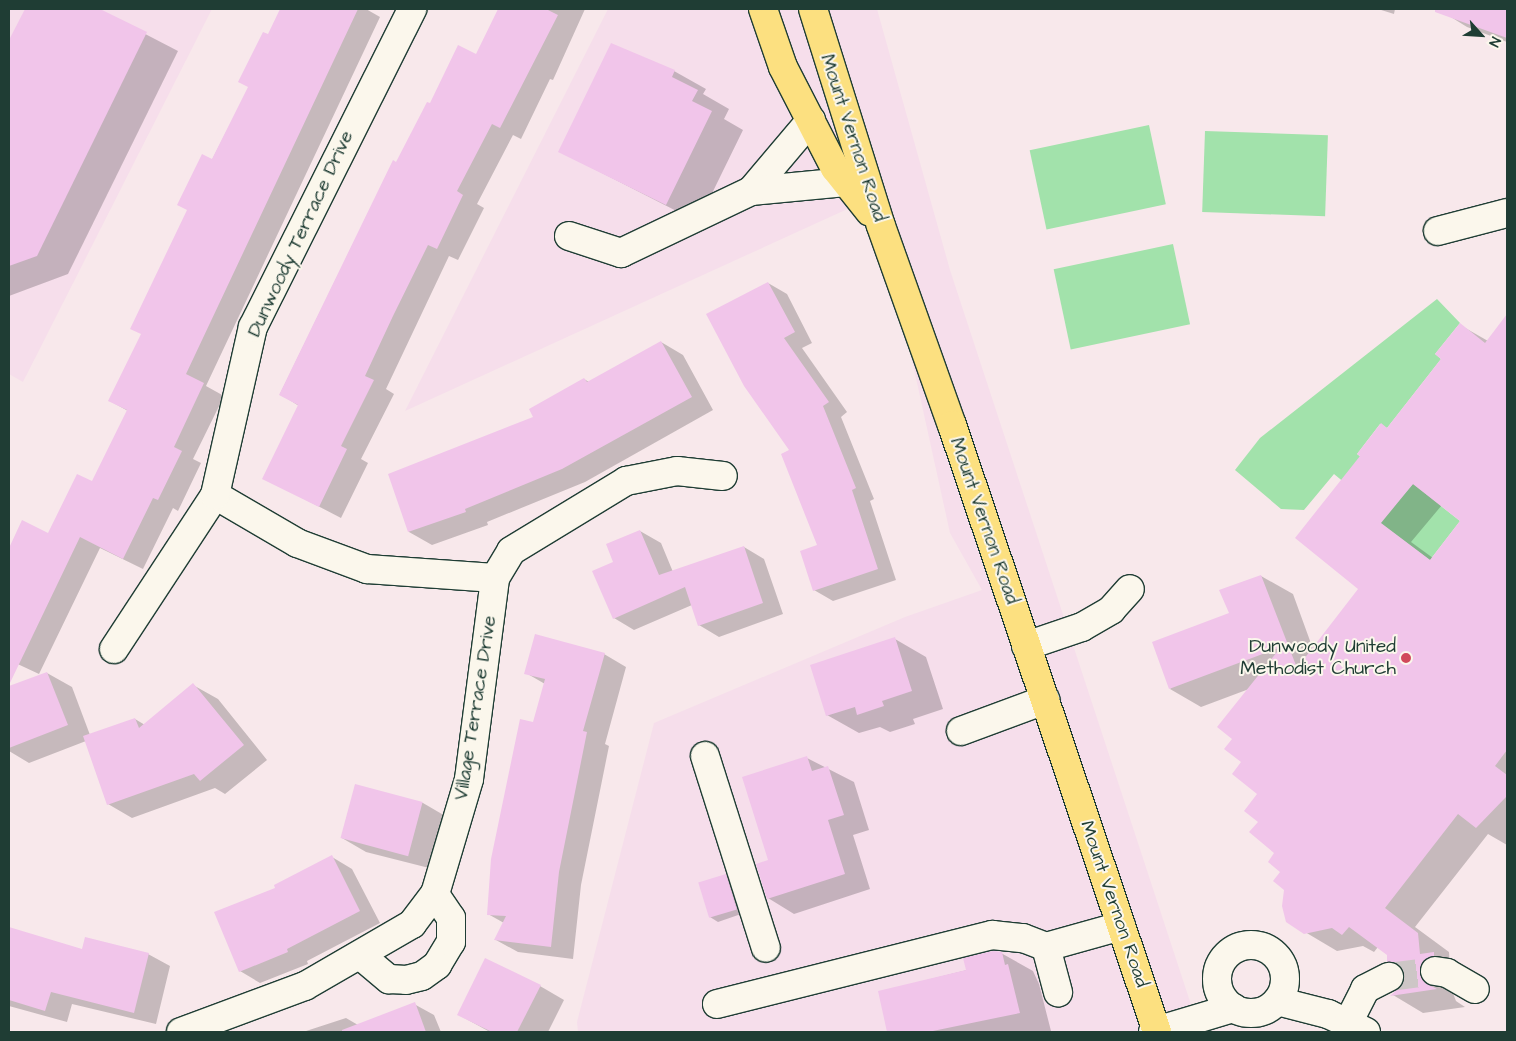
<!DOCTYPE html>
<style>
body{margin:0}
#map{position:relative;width:1516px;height:1041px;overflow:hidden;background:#f8e8eb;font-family:"Architects Daughter",sans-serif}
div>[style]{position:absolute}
.built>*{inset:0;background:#f6deeb}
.green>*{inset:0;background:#a2e2ab;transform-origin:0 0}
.shadow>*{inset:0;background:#0003}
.building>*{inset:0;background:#f1c5ea;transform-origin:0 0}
.minor-tunnel>*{height:28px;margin-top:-14px;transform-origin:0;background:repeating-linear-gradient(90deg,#cdc6c6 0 28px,transparent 0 42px)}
.roads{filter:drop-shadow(1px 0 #1f3d34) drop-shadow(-1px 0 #1f3d34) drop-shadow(0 1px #1f3d34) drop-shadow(0 -1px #1f3d34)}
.minor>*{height:28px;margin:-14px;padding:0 14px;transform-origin:14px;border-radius:14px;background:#fbf7ec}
.minor>.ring{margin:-14px;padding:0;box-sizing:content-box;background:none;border:28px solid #fbf7ec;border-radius:50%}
.major>*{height:28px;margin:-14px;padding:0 14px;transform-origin:14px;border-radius:14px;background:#fce080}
.dots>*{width:14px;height:14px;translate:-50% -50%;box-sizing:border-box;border:2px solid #fbf7ec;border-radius:50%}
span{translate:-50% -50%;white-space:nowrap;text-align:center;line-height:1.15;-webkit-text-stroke:4px #fbf7ec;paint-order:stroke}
.street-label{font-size:19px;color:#1f3d34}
.poi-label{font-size:19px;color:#1f3d34}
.right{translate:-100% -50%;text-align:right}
.frame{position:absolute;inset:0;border:10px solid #1f3d34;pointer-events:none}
.north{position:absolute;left:1456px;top:10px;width:50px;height:50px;-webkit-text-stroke:4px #fbf7ec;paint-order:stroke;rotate:116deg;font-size:14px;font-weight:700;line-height:20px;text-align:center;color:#1f3d34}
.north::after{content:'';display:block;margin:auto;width:18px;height:22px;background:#1f3d34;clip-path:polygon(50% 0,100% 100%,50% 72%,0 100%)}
</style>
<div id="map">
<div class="built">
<i style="clip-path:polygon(9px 9px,212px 9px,23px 382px,9px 374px)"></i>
<i style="clip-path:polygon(608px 9px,877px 9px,950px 270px,1200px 1032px,578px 1032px,577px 1022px,654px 723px,905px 617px,982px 590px,950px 533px,876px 196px,405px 411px)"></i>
</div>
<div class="green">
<i style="left:1149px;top:125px;width:81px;height:122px;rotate:78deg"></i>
<i style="left:1205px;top:131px;width:123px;height:81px;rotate:2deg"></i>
<i style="left:1173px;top:244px;width:82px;height:122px;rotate:78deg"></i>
<i style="clip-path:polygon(1437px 299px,1460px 323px,1435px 354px,1441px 359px,1387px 428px,1380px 424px,1357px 454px,1405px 493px,1413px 484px,1460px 521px,1430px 560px,1372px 517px,1357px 493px,1334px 474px,1304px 510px,1281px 509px,1235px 470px,1260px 438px)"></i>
</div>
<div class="shadow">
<i style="clip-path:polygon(27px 9px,97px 9px,178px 51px,68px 274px,9px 296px,9px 43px)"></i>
<i style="clip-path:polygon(281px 9px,366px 9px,380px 17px,206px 386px,224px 396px,193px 459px,201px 463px,178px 511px,173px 508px,143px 569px,100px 548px,39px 674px,9px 660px,9px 552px,23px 522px,48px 535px,93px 483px,128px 411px,110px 401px,142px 334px,212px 160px,249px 87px)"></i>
<i style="clip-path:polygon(500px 9px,585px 9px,553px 80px,550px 79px,521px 139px,513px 135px,477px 204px,484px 208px,458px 260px,449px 256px,386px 389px,394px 394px,361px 459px,368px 463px,341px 518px,264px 478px,299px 406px,280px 394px,393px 162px,397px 164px,431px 105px,477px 56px)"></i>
<i style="clip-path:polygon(1378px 9px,1395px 9px,1394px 14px)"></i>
<i style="clip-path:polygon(1438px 9px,1507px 9px,1507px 42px,1467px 27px)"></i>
<i style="clip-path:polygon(674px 71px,706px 89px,703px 94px,729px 109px,724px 119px,743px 130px,698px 222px,559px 151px)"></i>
<i style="clip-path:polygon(768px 283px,787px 294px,812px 343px,802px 348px,847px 412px,841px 417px,874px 499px,870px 501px,896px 580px,833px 601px,814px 590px,819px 546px,791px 451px)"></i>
<i style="clip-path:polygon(evenodd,1507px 316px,1507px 845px,1488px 834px,1415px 927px,1449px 952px,1451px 988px,1456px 1001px,1465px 1007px,1423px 1013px,1393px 995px,1403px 986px,1404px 970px,1388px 961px,1388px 955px,1378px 947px,1374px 952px,1363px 946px,1337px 951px,1305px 932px,1286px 890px,1275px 853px,1260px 821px,1259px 794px,1234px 739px,1249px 689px,1201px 707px,1170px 689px,1261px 576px,1293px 594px,1313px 649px,1360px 589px,1387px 429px,1443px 359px,1460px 325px,1488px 341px,1507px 316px,1442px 505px,1462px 521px,1433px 558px,1411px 542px,1442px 505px)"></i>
<i style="clip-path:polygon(661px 342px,683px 355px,713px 410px,585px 482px,487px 522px,488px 525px,432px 545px,409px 532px,390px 474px,535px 418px,584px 379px,589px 382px)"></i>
<i style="clip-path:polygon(640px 531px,661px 543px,673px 572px,744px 547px,764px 559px,783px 614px,719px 637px,699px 625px,692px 605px,634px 630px,614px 618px,615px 562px)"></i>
<i style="clip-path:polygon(895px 639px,926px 657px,943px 709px,913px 719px,915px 724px,890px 732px,880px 727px,859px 733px,827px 715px)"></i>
<i style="clip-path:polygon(604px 654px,626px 667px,605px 744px,609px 746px,581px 885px,573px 959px,518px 952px,496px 940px,504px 923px,488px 914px,545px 684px,526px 673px)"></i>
<i style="clip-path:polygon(47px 673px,72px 687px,90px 735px,135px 719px,145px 725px,193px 685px,218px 699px,267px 760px,225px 794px,215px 788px,132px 818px,108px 804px,86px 741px,29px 763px,9px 751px,9px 688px)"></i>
<i style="clip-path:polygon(807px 758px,854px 782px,869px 830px,853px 835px,870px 889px,794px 914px,768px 898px,770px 861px)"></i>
<i style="clip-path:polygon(356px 786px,423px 803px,447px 817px,433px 869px,366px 852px,342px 838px)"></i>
<i style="clip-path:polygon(332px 857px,352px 869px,380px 923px,307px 961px,308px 964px,260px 983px,240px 971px,277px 888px)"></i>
<i style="clip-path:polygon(726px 875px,734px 880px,744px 913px,718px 922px,710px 917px)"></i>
<i style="clip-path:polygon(9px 928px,83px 950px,148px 954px,170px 966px,156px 1024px,72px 1004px,67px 1022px,9px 1006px)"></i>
<i style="clip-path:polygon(1001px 953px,1033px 971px,1039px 984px,1051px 1031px,888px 1032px,879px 992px,967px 970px)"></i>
<i style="clip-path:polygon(540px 986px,564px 1000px,548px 1032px,490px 1032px,459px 1015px)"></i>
<i style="clip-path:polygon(414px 1004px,434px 1015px,441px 1032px,303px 1032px,346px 1018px,358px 1025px)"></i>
</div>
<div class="building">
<i style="clip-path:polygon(25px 9px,100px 9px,147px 32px,37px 256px,9px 266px,9px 40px)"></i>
<i style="clip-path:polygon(280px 9px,358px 9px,186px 374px,204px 383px,174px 447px,182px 451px,158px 500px,153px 498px,123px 559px,80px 537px,9px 685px,9px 548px,22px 520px,48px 533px,77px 474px,92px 481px,127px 410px,108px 401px,141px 334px,130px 329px,187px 210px,177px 205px,202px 154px,212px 159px,248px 87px,238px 82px,263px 32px,268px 34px)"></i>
<i style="clip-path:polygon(498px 9px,546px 9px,558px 15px,500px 128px,492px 124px,457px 191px,463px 195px,437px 249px,428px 245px,393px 316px,365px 376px,374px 380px,341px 446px,347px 449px,319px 507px,262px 479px,298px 405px,279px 395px,393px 160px,396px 162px,427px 102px,430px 103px,458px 45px,476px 54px)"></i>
<i style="clip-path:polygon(1435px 9px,1507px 9px,1507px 38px,1435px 12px)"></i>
<i style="clip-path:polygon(611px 43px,675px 70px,672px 77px,698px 90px,692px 101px,712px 111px,666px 205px,558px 152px)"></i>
<i style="clip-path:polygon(768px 282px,795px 332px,784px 338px,829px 402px,823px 406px,856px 488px,852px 490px,878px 569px,813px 591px,800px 551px,817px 545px,781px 454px,789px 450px,744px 386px,706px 314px)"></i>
<i style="clip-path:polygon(evenodd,1507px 314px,1507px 750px,1495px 766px,1507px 775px,1507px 796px,1476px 828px,1458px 814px,1385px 908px,1418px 933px,1420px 954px,1434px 952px,1434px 956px,1423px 961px,1420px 969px,1425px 983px,1437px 989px,1390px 996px,1402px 985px,1403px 970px,1397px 964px,1387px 962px,1387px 955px,1349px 927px,1342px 935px,1332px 928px,1304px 934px,1286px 922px,1282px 906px,1284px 890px,1273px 881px,1280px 872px,1268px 862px,1274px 853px,1249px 832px,1258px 822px,1244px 811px,1257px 794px,1232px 774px,1241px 762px,1224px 749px,1232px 739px,1217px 727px,1281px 647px,1169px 689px,1152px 642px,1229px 613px,1219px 590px,1261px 575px,1297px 668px,1358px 589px,1295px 538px,1360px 456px,1357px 454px,1381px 423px,1387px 428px,1441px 359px,1435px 354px,1460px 323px,1485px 343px,1507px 314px,1413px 484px,1460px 521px,1430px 560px,1381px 523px,1413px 484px)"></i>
<i style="clip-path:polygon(661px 341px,692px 397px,562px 469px,465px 509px,466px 512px,408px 532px,388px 474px,533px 417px,529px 409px,584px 378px,587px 382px)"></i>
<i style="clip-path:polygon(640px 530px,659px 575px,744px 546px,763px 603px,698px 626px,685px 587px,613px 619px,592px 571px,613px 562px,606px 544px)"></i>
<i style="clip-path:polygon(535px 634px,605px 653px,583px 731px,587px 732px,559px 872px,551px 947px,494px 940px,506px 916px,487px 915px,491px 859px,520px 719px,533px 722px,545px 679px,524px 674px)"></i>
<i style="clip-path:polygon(895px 637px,912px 691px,882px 701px,884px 706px,857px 715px,855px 707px,826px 716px,810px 665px)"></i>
<i style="clip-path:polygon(47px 672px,68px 725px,9px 748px,9px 686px)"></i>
<i style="clip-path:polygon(193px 683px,244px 745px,200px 781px,194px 774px,107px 805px,83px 736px,135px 718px,139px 728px)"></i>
<i style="clip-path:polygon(807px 756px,812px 771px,828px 766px,844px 815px,828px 820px,845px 874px,767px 899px,756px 864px,768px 860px,742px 777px)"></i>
<i style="left:355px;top:784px;width:70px;height:56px;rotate:15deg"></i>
<i style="clip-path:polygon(332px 855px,360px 911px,287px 949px,288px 952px,239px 972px,214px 912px,275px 888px,274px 885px)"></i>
<i style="left:726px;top:874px;width:37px;height:29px;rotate:73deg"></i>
<i style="clip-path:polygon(9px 927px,82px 949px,85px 937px,149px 953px,134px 1013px,51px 992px,45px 1011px,9px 1000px)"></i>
<i style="clip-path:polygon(993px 951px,1002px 952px,1005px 965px,1008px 964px,1020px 1013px,928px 1032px,887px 1032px,878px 991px,966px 970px,963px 958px)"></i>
<i style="clip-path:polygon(485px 958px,541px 985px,517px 1032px,492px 1032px,457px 1015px)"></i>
<i style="clip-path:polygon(415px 1002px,426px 1032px,342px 1032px,342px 1030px)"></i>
</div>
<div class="minor-tunnel">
<i style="left:1389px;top:977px;width:46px;rotate:-7.4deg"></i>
</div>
<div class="roads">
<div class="minor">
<i style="left:811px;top:120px;width:93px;rotate:130.2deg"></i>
<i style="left:751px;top:191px;width:95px;rotate:-5.4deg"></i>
<i style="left:1438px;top:231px;width:71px;rotate:-14.6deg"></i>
<i style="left:569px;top:236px;width:55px;rotate:18.1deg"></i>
<i style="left:621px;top:253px;width:144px;rotate:-25.5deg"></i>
<i style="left:215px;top:495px;width:95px;rotate:30.3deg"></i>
<i style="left:297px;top:543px;width:75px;rotate:20.4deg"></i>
<i style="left:367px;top:569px;width:128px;rotate:4deg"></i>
<i style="left:1026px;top:646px;width:59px;rotate:-18.7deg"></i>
<i style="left:1082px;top:627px;width:34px;rotate:-30deg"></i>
<i style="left:1111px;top:610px;width:28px;rotate:-48deg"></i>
<i style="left:114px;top:649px;width:184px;rotate:-56.7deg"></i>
<i style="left:215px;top:495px;width:172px;rotate:-77.3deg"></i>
<i style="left:253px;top:327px;width:356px;rotate:-63.4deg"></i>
<i style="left:961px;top:731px;width:90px;rotate:-20.3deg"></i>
<i style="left:705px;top:756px;width:201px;rotate:72.4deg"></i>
<i class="ring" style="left:1217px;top:945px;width:40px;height:40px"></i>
<i style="left:1046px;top:947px;width:47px;rotate:75.1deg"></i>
<i style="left:360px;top:955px;width:38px;rotate:40deg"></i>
<i style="left:389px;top:979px;width:17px;rotate:3deg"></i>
<i style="left:406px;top:980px;width:16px;rotate:-14deg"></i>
<i style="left:422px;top:976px;width:19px;rotate:-36deg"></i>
<i style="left:437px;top:965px;width:27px;rotate:-59deg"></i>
<i style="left:451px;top:942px;width:24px;rotate:-90deg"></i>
<i style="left:451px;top:918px;width:29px;rotate:-124deg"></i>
<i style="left:1435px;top:971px;width:12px;rotate:9deg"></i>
<i style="left:1447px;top:973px;width:32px;rotate:30deg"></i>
<i style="left:1277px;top:1001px;width:53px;rotate:14.3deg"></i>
<i style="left:1328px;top:1014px;width:42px;rotate:25.3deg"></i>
<i style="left:717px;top:1004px;width:284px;rotate:-14.1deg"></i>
<i style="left:992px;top:935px;width:31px;rotate:6deg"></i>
<i style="left:1023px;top:938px;width:25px;rotate:21deg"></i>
<i style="left:1046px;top:947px;width:78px;rotate:-15.6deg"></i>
<i style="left:1348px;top:1023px;width:38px;rotate:-63deg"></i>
<i style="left:1365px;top:989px;width:27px;rotate:-27deg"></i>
<i style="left:181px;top:1032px;width:132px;rotate:-20.4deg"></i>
<i style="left:305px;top:986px;width:124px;rotate:-30.1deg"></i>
<i style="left:412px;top:924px;width:38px;rotate:-53deg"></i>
<i style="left:435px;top:894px;width:120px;rotate:-73.5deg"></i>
<i style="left:469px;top:779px;width:203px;rotate:-82.6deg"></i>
<i style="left:495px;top:578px;width:31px;rotate:-59deg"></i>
<i style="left:511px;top:551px;width:135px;rotate:-31.3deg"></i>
<i style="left:626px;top:481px;width:52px;rotate:-11.1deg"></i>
<i style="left:677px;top:471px;width:46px;rotate:6.2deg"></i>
<i style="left:1153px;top:1032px;width:84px;rotate:-16.7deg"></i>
</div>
<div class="major">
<i style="left:763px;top:9px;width:61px;rotate:71deg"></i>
<i style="left:783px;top:67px;width:114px;rotate:62.8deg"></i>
<i style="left:835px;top:168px;width:56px;rotate:51.5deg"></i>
<i style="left:813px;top:9px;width:227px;rotate:72.6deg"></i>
<i style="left:881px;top:226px;width:211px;rotate:70.4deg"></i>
<i style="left:952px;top:425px;width:641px;rotate:71.34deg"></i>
</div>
</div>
<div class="dots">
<i style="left:1406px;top:658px;background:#d1495b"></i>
</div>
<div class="street-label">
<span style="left:853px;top:138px;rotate:72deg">Mount Vernon Road</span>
<span style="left:301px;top:234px;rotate:-65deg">Dunwoody Terrace Drive</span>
<span style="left:984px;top:521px;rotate:71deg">Mount Vernon Road</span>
<span style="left:476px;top:708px;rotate:-81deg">Village Terrace Drive</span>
<span style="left:1114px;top:904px;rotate:71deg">Mount Vernon Road</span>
</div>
<div class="poi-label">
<span class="right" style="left:1396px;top:658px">Dunwoody United<br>Methodist Church</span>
</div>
<div class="frame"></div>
<div class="north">N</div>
</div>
